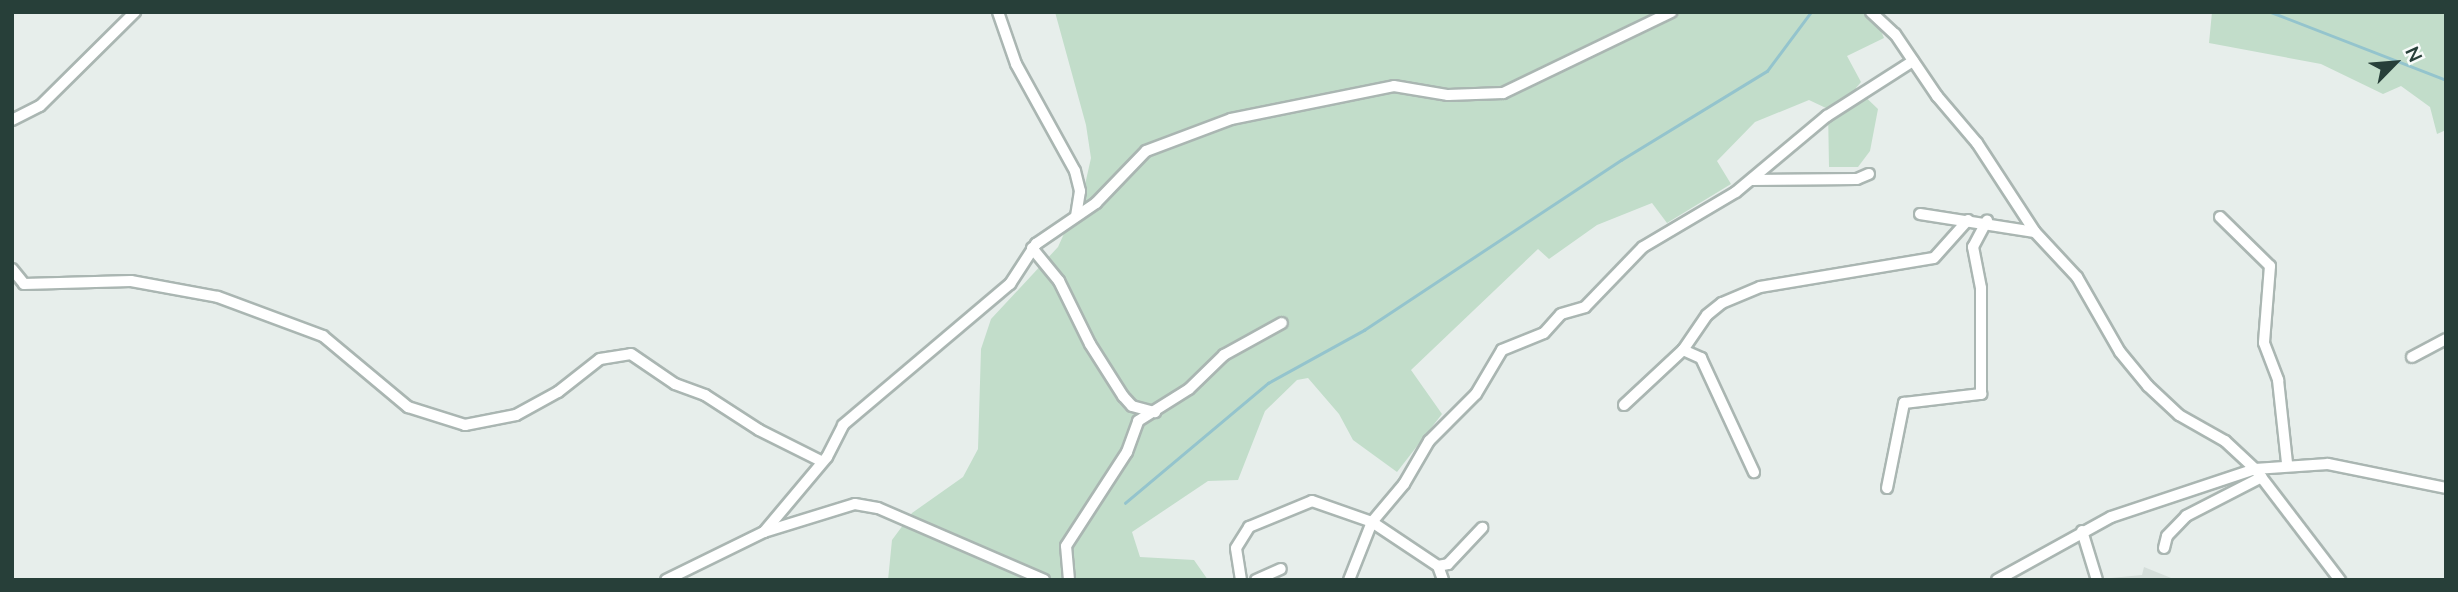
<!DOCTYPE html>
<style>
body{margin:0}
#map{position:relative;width:2458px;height:592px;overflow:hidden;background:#e7eeeb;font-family:Mulish,sans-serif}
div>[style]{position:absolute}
.built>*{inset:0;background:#d5deda}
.green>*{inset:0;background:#c2ddca}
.stream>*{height:2.5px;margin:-1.25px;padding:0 1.25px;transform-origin:1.25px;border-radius:1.25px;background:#94c4cd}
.roads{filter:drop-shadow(2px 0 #aab6b2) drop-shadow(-2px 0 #aab6b2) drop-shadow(0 2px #aab6b2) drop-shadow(0 -2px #aab6b2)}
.minor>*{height:10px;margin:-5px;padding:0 5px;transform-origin:5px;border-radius:5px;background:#fff}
span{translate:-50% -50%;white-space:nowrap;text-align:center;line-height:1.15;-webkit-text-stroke:5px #f7fbf9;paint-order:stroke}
.frame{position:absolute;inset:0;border:14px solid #273f39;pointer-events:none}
.north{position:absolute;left:2360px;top:28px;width:70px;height:70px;-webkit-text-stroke:5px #f7fbf9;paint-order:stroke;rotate:65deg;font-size:19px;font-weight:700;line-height:28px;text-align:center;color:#273f39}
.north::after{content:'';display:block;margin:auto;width:24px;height:32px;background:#273f39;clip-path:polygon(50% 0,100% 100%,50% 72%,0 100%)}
</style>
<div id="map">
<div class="built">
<i style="clip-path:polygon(2144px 567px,2176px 580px,2090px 580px,2142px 575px)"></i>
</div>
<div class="green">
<i style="clip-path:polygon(1055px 12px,1873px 12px,1884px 38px,1847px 56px,1861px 82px,1856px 88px,1878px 109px,1870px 151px,1858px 167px,1829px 167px,1828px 109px,1809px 100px,1755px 122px,1717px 161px,1731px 184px,1667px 223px,1652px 203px,1597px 225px,1549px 259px,1538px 249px,1411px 370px,1442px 414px,1397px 472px,1353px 440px,1339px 414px,1308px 378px,1297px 380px,1265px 411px,1238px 480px,1208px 481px,1132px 532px,1140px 557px,1194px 560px,1208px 580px,888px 580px,892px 540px,912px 513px,963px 477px,978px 449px,981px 349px,991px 319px,1058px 247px,1084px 189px,1091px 158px,1086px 125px)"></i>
<i style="clip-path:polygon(2212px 12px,2446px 12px,2446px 130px,2437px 134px,2430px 107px,2401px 86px,2383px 94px,2321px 64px,2209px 43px)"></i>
</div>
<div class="stream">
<i style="left:2271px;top:12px;width:188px;rotate:21.2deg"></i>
<i style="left:1125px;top:503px;width:187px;rotate:-40deg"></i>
<i style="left:1268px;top:383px;width:110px;rotate:-28.9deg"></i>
<i style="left:1364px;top:330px;width:308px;rotate:-33.5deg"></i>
<i style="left:1621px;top:160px;width:171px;rotate:-31.4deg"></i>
<i style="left:1767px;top:71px;width:74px;rotate:-53.3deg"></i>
</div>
<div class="roads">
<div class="minor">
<i style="left:998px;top:12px;width:55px;rotate:70.9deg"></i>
<i style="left:1016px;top:64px;width:122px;rotate:61.1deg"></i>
<i style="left:1075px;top:171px;width:21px;rotate:76deg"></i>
<i style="left:1080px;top:191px;width:24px;rotate:99deg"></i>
<i style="left:1871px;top:12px;width:33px;rotate:43deg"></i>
<i style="left:1895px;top:34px;width:75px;rotate:55.9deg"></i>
<i style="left:1937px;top:96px;width:62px;rotate:49.6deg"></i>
<i style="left:1977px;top:143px;width:106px;rotate:56.9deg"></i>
<i style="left:2035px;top:232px;width:62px;rotate:47deg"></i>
<i style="left:2077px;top:277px;width:86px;rotate:60.2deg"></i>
<i style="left:2120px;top:352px;width:44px;rotate:50.5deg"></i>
<i style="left:2148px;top:386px;width:42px;rotate:43.1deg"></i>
<i style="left:2179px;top:415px;width:53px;rotate:29.5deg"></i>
<i style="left:2225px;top:441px;width:41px;rotate:43deg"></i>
<i style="left:2255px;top:469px;width:140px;rotate:52.6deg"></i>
<i style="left:12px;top:120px;width:31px;rotate:-27deg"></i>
<i style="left:40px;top:106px;width:134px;rotate:-44.7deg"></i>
<i style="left:1751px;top:180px;width:106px;rotate:-0.5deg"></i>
<i style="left:1857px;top:179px;width:13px;rotate:-23deg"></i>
<i style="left:1920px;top:214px;width:116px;rotate:8.9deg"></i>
<i style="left:2220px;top:217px;width:70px;rotate:44.4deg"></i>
<i style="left:2270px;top:266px;width:77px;rotate:94.5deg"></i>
<i style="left:2264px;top:343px;width:40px;rotate:69deg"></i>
<i style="left:2278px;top:380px;width:83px;rotate:83.8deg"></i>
<i style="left:1032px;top:248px;width:43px;rotate:50.7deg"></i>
<i style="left:1059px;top:281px;width:70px;rotate:63.8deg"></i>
<i style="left:1090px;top:344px;width:62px;rotate:57.6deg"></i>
<i style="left:1123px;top:396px;width:13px;rotate:48deg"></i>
<i style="left:1132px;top:406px;width:24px;rotate:15deg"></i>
<i style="left:12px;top:269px;width:19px;rotate:51deg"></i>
<i style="left:24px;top:284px;width:107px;rotate:-1.6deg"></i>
<i style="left:131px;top:281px;width:88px;rotate:10.4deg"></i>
<i style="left:218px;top:297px;width:112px;rotate:20.4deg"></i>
<i style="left:323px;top:336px;width:111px;rotate:39.9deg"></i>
<i style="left:408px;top:407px;width:60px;rotate:17.5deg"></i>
<i style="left:465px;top:425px;width:52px;rotate:-11.1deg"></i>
<i style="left:516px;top:415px;width:48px;rotate:-28.7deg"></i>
<i style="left:558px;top:392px;width:53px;rotate:-38.2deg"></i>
<i style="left:600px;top:359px;width:31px;rotate:-9deg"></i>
<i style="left:631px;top:354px;width:53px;rotate:34.3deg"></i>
<i style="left:675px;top:384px;width:32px;rotate:20deg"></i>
<i style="left:705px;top:395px;width:64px;rotate:32.9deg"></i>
<i style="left:759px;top:430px;width:69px;rotate:26.6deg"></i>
<i style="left:1683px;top:350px;width:20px;rotate:24deg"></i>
<i style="left:1701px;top:358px;width:126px;rotate:65.1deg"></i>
<i style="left:2412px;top:357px;width:38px;rotate:-28deg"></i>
<i style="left:1624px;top:405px;width:81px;rotate:-43deg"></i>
<i style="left:1683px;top:350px;width:42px;rotate:-55.6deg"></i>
<i style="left:1707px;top:315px;width:19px;rotate:-39deg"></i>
<i style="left:1722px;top:303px;width:41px;rotate:-22.8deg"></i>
<i style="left:1760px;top:287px;width:176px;rotate:-9.5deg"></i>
<i style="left:1934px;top:258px;width:51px;rotate:-48.2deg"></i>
<i style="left:1887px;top:488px;width:87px;rotate:-78.7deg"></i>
<i style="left:1904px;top:403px;width:78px;rotate:-6.7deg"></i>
<i style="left:1981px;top:394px;width:106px;rotate:-90deg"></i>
<i style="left:1981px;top:288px;width:42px;rotate:-101deg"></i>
<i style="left:1973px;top:247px;width:30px;rotate:-62deg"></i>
<i style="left:2082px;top:531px;width:51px;rotate:73deg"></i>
<i style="left:764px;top:532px;width:98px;rotate:-50deg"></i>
<i style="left:827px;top:457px;width:36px;rotate:-63deg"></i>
<i style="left:843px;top:425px;width:219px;rotate:-40.2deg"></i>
<i style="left:1010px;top:284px;width:48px;rotate:-57deg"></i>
<i style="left:1036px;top:244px;width:73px;rotate:-34.3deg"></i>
<i style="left:1096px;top:203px;width:72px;rotate:-46.1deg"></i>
<i style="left:1146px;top:151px;width:91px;rotate:-20.6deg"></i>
<i style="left:1231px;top:119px;width:166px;rotate:-11.4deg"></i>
<i style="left:1394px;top:86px;width:55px;rotate:9.5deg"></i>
<i style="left:1448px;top:95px;width:55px;rotate:-2.1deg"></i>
<i style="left:1503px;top:93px;width:187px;rotate:-25.7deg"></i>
<i style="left:2164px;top:548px;width:12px;rotate:-76deg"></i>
<i style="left:2167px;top:536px;width:28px;rotate:-46deg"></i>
<i style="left:2186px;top:516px;width:85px;rotate:-27.2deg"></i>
<i style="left:1438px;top:566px;width:10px;rotate:-11deg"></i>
<i style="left:1448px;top:564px;width:50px;rotate:-46.6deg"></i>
<i style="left:666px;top:580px;width:109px;rotate:-26.1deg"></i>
<i style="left:764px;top:532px;width:95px;rotate:-17.1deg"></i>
<i style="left:855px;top:504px;width:23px;rotate:10deg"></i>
<i style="left:878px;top:508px;width:181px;rotate:23.4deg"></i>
<i style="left:1069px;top:580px;width:34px;rotate:-95deg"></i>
<i style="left:1066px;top:546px;width:112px;rotate:-57deg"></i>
<i style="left:1127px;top:452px;width:33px;rotate:-70deg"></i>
<i style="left:1138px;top:421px;width:60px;rotate:-32.1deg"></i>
<i style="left:1189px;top:389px;width:49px;rotate:-44.2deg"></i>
<i style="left:1224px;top:355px;width:66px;rotate:-28.9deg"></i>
<i style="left:1241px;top:580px;width:32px;rotate:-99deg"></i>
<i style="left:1236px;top:548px;width:25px;rotate:-58deg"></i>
<i style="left:1249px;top:527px;width:68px;rotate:-22.4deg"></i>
<i style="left:1312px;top:501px;width:64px;rotate:19.3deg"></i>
<i style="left:1372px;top:522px;width:79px;rotate:33.7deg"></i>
<i style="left:1438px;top:566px;width:15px;rotate:70deg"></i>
<i style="left:1256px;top:580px;width:27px;rotate:-24deg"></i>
<i style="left:1349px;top:580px;width:62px;rotate:-68.4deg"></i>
<i style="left:1372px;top:522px;width:50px;rotate:-49.9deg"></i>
<i style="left:1404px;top:484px;width:50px;rotate:-59.8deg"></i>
<i style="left:1429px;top:441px;width:66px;rotate:-45deg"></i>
<i style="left:1476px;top:394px;width:51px;rotate:-59.4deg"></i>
<i style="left:1502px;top:350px;width:45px;rotate:-22deg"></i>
<i style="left:1544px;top:333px;width:25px;rotate:-48deg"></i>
<i style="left:1561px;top:314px;width:25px;rotate:-16deg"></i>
<i style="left:1585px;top:307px;width:83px;rotate:-46deg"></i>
<i style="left:1643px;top:247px;width:108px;rotate:-30.6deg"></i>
<i style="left:1736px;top:192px;width:119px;rotate:-39.9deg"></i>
<i style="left:1827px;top:116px;width:102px;rotate:-32.6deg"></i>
<i style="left:1997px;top:580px;width:130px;rotate:-28.9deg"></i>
<i style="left:2111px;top:517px;width:152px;rotate:-18.4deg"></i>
<i style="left:2255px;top:469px;width:73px;rotate:-3.9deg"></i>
<i style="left:2328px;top:464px;width:120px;rotate:11.5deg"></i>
</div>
</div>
<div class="frame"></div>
<div class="north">N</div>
</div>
